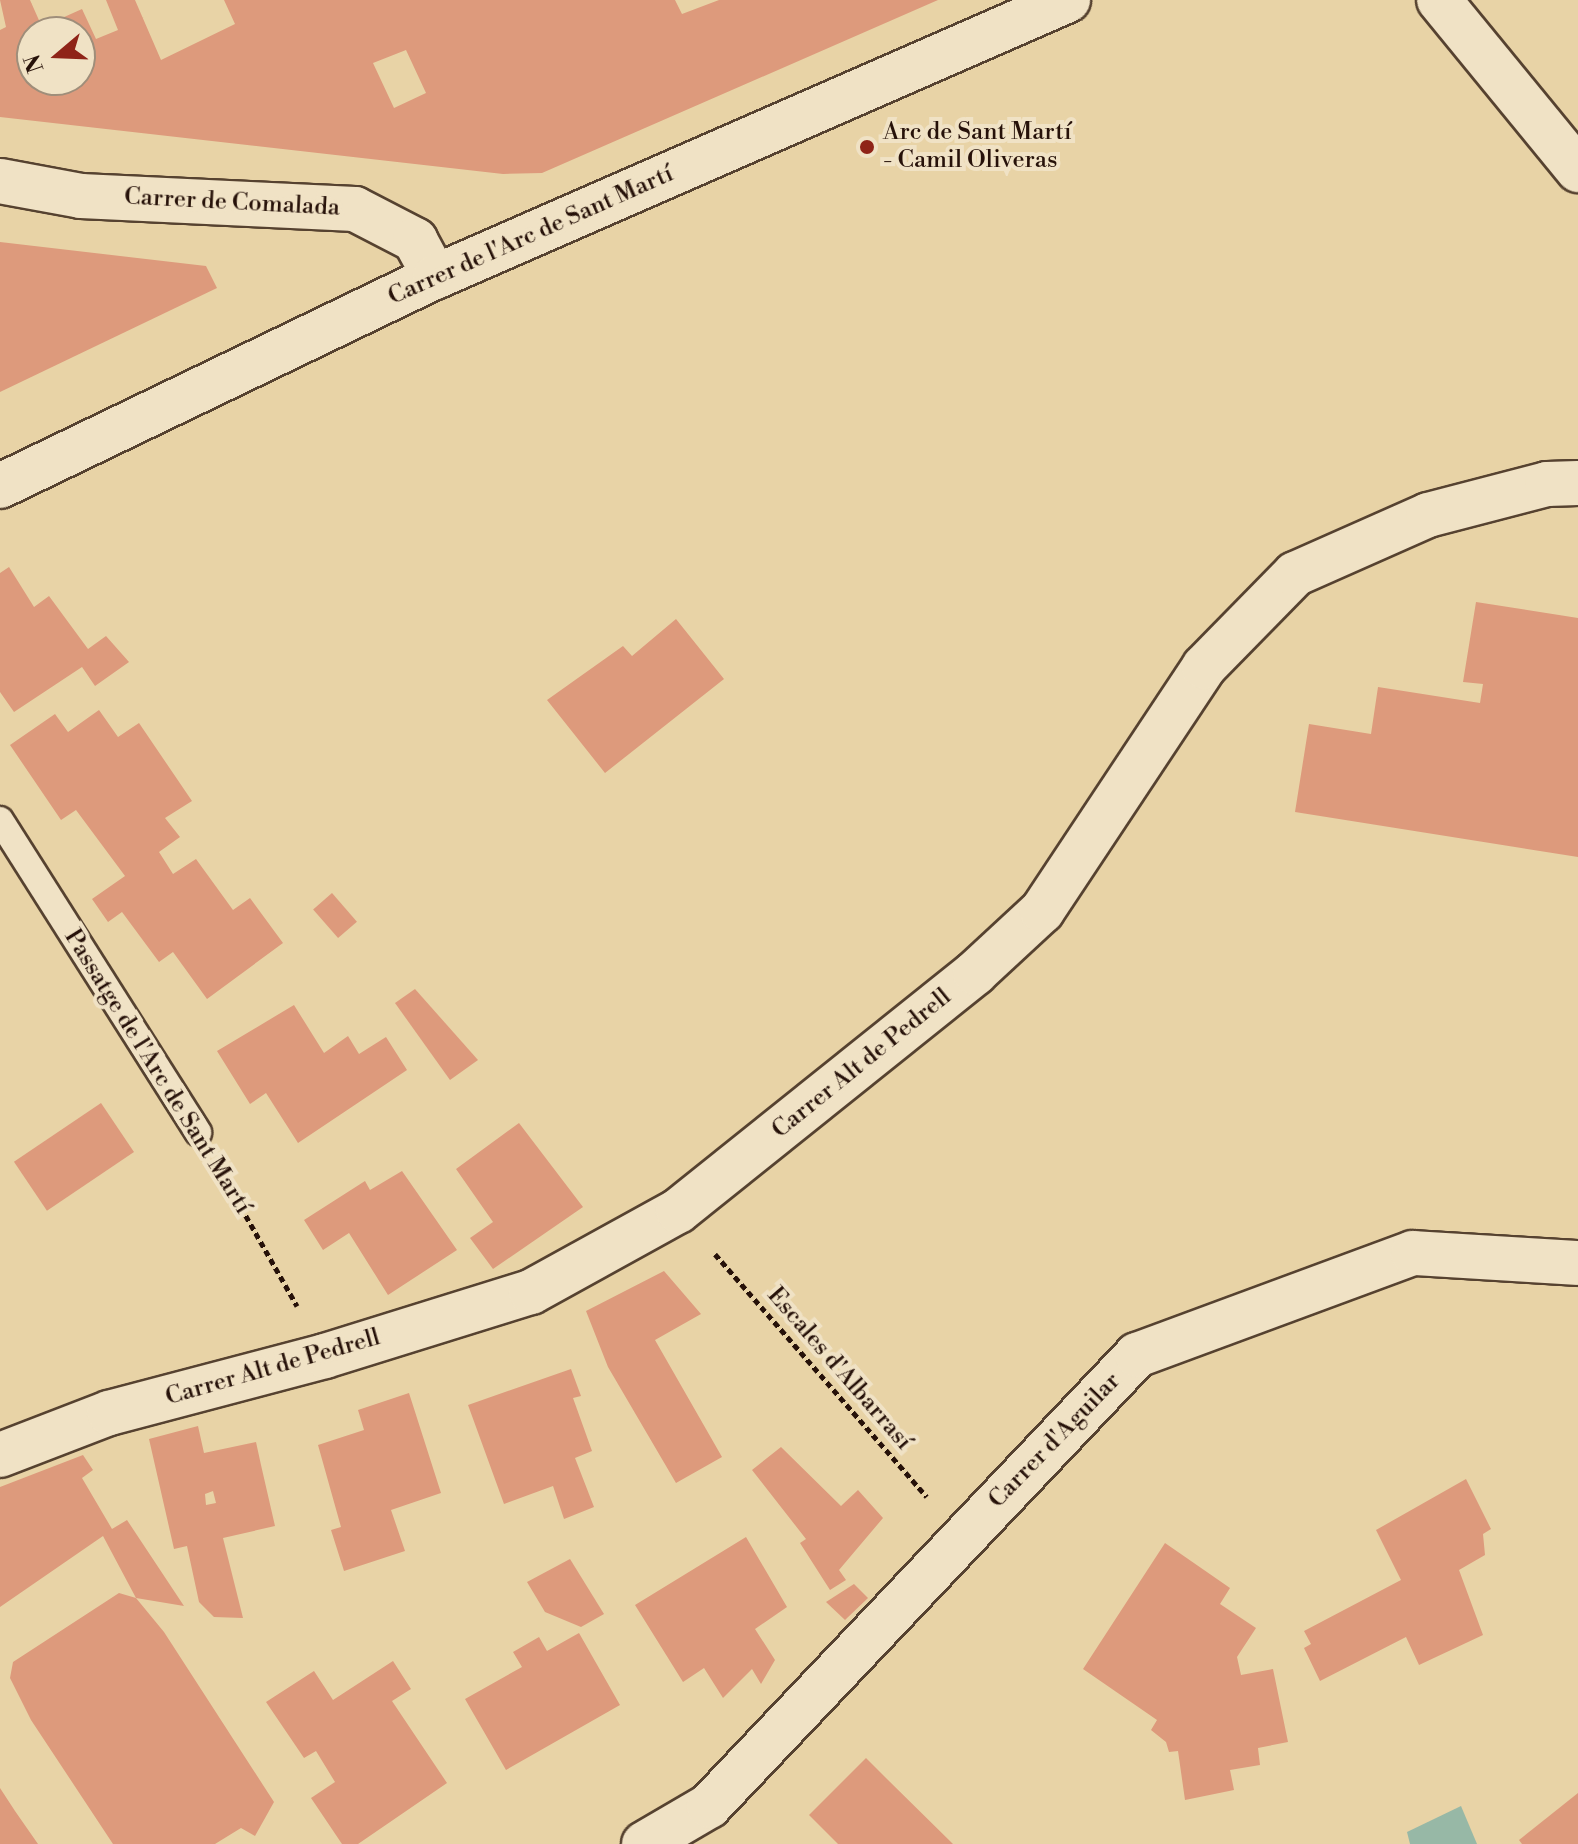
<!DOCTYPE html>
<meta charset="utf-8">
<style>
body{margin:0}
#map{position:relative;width:1578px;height:1844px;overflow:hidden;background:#e8d3a6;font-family:"Libre Bodoni",serif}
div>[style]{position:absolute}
.water>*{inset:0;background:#97b8a6}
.building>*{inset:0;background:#dd9a7c;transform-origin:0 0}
.path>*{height:5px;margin-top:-2.5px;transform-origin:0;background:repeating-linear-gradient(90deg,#261109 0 6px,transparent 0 10px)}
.roads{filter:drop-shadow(2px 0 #564230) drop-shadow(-2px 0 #564230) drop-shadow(0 2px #564230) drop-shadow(0 -2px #564230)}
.service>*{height:26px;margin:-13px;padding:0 13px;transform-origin:13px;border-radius:13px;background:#f0e2c5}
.minor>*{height:44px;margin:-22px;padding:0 22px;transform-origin:22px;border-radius:22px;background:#f0e2c5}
.dots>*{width:22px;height:22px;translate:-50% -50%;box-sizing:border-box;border:4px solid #f0e2c5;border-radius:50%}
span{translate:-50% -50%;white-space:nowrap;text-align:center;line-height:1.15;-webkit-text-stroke:8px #f0e2c5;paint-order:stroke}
.poi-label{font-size:24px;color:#261109}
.left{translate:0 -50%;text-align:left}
.street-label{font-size:24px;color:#261109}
.north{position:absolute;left:16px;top:16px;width:80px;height:80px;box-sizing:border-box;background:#f0e2c5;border:2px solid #9f8e7a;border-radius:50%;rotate:251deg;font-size:22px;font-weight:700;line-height:32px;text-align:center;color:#261109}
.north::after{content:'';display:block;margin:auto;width:28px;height:36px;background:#8f2418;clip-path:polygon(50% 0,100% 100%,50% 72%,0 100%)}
</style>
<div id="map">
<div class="water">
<i style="clip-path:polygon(1461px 1806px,1477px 1844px,1410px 1844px,1407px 1832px)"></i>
</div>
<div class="building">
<i style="clip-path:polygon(evenodd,0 0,30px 0,42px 27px,82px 9px,96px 39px,118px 30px,106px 0,135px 0,161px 60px,235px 24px,224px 0,675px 0,682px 14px,719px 0,938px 0,542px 173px,503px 174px,0 117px,0 30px,6px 27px,0 0,32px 32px,80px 32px,80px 80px,32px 80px,32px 32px,0 0,406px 50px,426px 93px,394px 108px,373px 63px,406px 50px)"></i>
<i style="clip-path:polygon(0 242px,206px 266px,217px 288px,0 392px)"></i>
<i style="clip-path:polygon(9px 567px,34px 607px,49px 596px,88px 649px,106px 636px,129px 662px,95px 686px,82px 667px,14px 712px,0 692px,0 573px)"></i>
<i style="clip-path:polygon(1476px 602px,1578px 618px,1578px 857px,1295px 812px,1309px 724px,1371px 734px,1378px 687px,1480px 703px,1483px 684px,1463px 682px)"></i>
<i style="clip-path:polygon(676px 619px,724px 679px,605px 773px,547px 700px,623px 646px,632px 656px)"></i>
<i style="clip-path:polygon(99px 710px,118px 737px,139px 723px,192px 801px,165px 818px,180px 837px,159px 852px,173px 874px,196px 859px,233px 910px,250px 898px,283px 943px,207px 999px,173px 952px,159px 962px,122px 912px,108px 922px,92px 899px,125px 876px,76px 810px,61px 820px,10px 745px,55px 714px,68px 732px)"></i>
<i style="left:332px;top:893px;width:38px;height:25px;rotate:49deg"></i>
<i style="clip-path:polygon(415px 989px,478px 1060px,450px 1080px,395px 1003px)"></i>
<i style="clip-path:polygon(294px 1005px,324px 1053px,348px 1036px,359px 1054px,386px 1037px,407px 1070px,298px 1143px,266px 1093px,250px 1104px,217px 1051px)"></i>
<i style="left:101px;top:1103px;width:59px;height:105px;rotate:56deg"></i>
<i style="clip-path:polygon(519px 1123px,583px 1207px,493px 1269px,470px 1238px,493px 1222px,456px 1169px)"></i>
<i style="clip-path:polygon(402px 1171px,457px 1250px,388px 1295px,349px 1233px,323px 1250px,304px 1220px,365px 1181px,370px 1190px)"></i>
<i style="clip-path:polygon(664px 1271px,701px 1314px,655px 1340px,722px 1457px,676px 1483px,608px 1367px,586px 1311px)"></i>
<i style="clip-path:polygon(571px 1369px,581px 1396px,573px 1398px,592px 1451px,575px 1458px,594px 1507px,564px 1519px,553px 1486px,504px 1504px,468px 1405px)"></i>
<i style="clip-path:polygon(409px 1393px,441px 1493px,391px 1510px,405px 1551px,344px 1571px,331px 1530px,341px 1527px,318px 1445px,364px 1430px,358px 1410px)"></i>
<i style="clip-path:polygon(evenodd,198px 1426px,204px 1453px,256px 1442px,261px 1465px,275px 1526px,223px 1538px,243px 1618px,214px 1617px,199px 1602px,187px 1546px,174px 1549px,149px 1439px,198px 1426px,213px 1491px,216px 1503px,206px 1505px,205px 1494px,213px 1491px)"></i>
<i style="clip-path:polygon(781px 1447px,841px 1506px,858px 1490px,883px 1518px,839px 1570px,846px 1580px,830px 1590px,800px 1543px,806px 1539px,752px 1470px)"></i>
<i style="clip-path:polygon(83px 1455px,93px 1470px,82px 1478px,112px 1529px,127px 1520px,184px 1606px,136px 1598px,103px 1536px,0 1607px,0 1487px)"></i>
<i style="clip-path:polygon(1466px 1479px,1491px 1529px,1483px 1534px,1485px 1555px,1459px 1570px,1483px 1635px,1419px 1665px,1406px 1637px,1320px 1681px,1304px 1648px,1311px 1644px,1304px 1631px,1401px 1580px,1376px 1530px)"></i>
<i style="clip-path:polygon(746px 1537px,787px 1607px,755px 1629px,775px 1660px,761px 1684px,752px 1669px,723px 1698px,704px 1668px,683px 1682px,635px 1605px)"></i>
<i style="clip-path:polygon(1165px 1543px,1230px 1588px,1220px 1604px,1256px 1628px,1237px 1657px,1241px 1675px,1273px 1669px,1288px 1742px,1258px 1748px,1260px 1765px,1230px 1770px,1234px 1790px,1185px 1800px,1178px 1751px,1169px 1752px,1166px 1742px,1151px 1730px,1157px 1720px,1083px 1669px)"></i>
<i style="clip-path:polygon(570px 1559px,604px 1614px,581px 1627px,545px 1612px,527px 1582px)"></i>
<i style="clip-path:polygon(854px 1584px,868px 1598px,845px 1620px,826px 1602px)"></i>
<i style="clip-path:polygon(119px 1593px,136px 1598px,164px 1632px,274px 1802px,255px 1836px,241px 1828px,215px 1844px,113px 1844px,31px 1720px,10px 1678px,13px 1662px)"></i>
<i style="clip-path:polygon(579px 1633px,620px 1705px,506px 1770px,465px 1699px,522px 1667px,513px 1652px,539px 1637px,547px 1651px)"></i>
<i style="clip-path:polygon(393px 1661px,411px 1689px,392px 1701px,447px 1783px,358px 1844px,342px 1844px,311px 1798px,335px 1782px,316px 1751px,304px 1758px,266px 1702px,314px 1671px,333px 1700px)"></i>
<i style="clip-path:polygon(866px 1758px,887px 1779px,953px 1844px,838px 1844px,809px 1815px)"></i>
<i style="clip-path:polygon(0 1788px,15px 1811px,38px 1844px,0 1844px)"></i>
<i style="clip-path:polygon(1578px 1793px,1578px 1844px,1522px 1844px,1519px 1840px)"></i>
</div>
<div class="path">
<i style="left:221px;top:1172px;width:154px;rotate:60.4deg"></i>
<i style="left:715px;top:1254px;width:322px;rotate:48.9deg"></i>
</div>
<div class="roads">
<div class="service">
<i style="left:0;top:820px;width:370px;rotate:57.6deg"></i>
</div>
<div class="minor">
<i style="left:1439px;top:0;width:220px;rotate:50.7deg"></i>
<i style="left:0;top:181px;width:82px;rotate:10.5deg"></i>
<i style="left:81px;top:196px;width:274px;rotate:2.7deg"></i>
<i style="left:355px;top:209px;width:68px;rotate:27.3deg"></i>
<i style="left:415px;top:240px;width:42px;rotate:61.6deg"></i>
<i style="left:0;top:486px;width:483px;rotate:-25.7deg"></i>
<i style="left:435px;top:277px;width:691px;rotate:-23.63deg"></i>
<i style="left:0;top:1455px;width:117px;rotate:-21.1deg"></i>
<i style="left:109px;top:1413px;width:223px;rotate:-14.8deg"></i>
<i style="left:325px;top:1356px;width:216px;rotate:-17.3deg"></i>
<i style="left:531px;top:1292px;width:168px;rotate:-28.9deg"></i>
<i style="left:678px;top:1211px;width:381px;rotate:-38.7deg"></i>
<i style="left:975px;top:973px;width:91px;rotate:-42.8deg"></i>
<i style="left:1042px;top:911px;width:293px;rotate:-56.4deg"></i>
<i style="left:1204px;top:667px;width:130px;rotate:-45.6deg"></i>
<i style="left:1295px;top:574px;width:145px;rotate:-23.9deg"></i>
<i style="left:1428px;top:515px;width:123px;rotate:-14.6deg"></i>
<i style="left:1547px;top:484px;width:31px;rotate:-2deg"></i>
<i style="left:644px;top:1844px;width:75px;rotate:-30.3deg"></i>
<i style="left:709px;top:1806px;width:622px;rotate:-46.5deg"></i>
<i style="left:1137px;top:1355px;width:294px;rotate:-20.3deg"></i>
<i style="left:1413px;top:1253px;width:165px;rotate:3.5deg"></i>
</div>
</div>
<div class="dots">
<i style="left:867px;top:147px;background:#8f2418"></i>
</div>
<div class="poi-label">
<span class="left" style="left:883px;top:147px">Arc de Sant Martí<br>- Camil Oliveras</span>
</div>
<div class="street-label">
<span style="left:232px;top:203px;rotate:3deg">Carrer de Comalada</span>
<span style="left:531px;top:236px;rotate:-24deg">Carrer de l'Arc de Sant Martí</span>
<span style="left:862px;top:1064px;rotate:-39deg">Carrer Alt de Pedrell</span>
<span style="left:157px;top:1072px;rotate:58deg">Passatge de l'Arc de Sant Martí</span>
<span style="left:273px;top:1368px;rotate:-16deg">Carrer Alt de Pedrell</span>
<span style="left:839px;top:1369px;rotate:49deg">Escales d'Albarrasí</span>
<span style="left:1055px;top:1441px;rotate:-46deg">Carrer d'Aguilar</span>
</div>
<div class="north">N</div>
</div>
